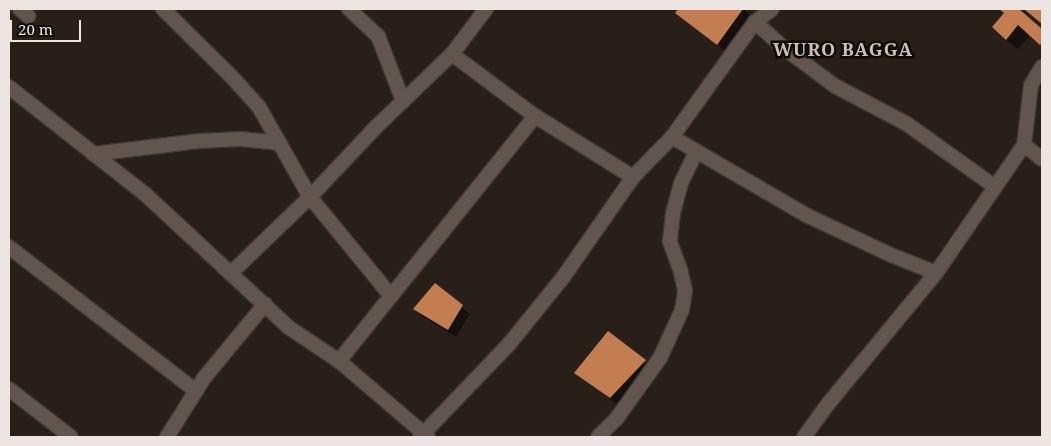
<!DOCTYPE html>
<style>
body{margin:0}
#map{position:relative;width:1051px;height:446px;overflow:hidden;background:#291f19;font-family:"Noto Serif",serif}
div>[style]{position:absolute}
.shadow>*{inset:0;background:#0007;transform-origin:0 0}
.building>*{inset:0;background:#c47d51}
.roads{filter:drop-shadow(1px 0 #413935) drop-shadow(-1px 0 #413935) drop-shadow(0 1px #413935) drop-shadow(0 -1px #413935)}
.minor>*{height:14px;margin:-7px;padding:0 7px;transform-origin:7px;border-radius:7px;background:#62554e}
span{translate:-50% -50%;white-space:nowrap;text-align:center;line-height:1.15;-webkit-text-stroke:5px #0e0a07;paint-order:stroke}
.district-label{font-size:18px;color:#cdbfb7;font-weight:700;letter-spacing:1px}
.frame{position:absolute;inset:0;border:10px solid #ece5e1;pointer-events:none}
.scale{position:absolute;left:10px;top:20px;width:71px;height:22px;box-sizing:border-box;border:2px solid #ece5e1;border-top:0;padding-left:6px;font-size:15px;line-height:18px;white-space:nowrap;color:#ece5e1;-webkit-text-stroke:4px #0e0a07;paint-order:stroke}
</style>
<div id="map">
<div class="shadow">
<i style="clip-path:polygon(679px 9px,744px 9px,751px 16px,725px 51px,684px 20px,676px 13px)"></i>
<i style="clip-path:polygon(999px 9px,1017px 9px,1042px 31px,1042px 46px,1030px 35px,1018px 49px,1004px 38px,1005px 14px)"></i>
<i style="clip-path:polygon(435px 285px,470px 314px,456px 337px,422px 316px,415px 308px)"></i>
<i style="left:608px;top:333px;width:58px;height:50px;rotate:39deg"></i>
</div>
<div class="building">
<i style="clip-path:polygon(678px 9px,743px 9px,717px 45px,675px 13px)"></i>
<i style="clip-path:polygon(999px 9px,1019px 9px,1042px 29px,1042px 43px,1040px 45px,1018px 25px,1006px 40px,992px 27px,1004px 13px)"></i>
<i style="clip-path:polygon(1024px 9px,1042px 9px,1042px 24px)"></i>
<i style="clip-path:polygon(435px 283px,463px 305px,448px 330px,413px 309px)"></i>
<i style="clip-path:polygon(608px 331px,646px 360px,610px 398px,574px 373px)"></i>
</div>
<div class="roads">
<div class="minor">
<i style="left:20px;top:9px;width:11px;rotate:41deg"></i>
<i style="left:163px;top:9px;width:95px;rotate:44.6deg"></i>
<i style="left:231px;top:76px;width:42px;rotate:47.9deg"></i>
<i style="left:259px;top:107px;width:103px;rotate:60.5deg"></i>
<i style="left:310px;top:197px;width:128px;rotate:50.7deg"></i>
<i style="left:349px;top:9px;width:40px;rotate:43deg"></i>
<i style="left:378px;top:36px;width:70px;rotate:69deg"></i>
<i style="left:755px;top:22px;width:39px;rotate:42deg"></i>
<i style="left:784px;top:48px;width:64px;rotate:36.7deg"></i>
<i style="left:835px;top:86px;width:81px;rotate:27.8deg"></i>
<i style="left:907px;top:124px;width:107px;rotate:35.5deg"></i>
<i style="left:452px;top:54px;width:104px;rotate:36.8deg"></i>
<i style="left:535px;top:116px;width:115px;rotate:31.9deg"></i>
<i style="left:9px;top:87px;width:173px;rotate:38.2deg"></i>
<i style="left:145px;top:194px;width:195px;rotate:42.9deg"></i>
<i style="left:288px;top:327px;width:61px;rotate:33.7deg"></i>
<i style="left:339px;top:361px;width:117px;rotate:40.5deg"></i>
<i style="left:672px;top:137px;width:155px;rotate:30.2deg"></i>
<i style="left:806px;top:215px;width:94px;rotate:25.2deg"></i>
<i style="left:891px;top:255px;width:48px;rotate:21.8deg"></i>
<i style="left:1024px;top:145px;width:23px;rotate:38deg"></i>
<i style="left:93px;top:154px;width:107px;rotate:-7deg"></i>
<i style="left:199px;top:141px;width:42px;rotate:-2.7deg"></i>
<i style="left:241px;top:139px;width:39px;rotate:6deg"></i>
<i style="left:9px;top:247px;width:236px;rotate:37.6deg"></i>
<i style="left:232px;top:272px;width:108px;rotate:-43.9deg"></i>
<i style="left:310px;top:197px;width:95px;rotate:-46.7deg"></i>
<i style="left:375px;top:128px;width:107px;rotate:-43.9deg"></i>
<i style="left:452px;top:54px;width:56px;rotate:-52.9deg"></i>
<i style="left:339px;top:361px;width:314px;rotate:-51.3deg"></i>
<i style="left:9px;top:389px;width:78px;rotate:37.7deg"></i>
<i style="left:167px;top:437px;width:70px;rotate:-57.9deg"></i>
<i style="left:204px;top:378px;width:96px;rotate:-50.5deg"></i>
<i style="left:420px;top:437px;width:130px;rotate:-46.2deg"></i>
<i style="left:510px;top:343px;width:86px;rotate:-51.1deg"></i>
<i style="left:564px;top:276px;width:121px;rotate:-55.1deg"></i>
<i style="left:633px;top:177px;width:56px;rotate:-45.7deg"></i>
<i style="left:672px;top:137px;width:142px;rotate:-54.2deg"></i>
<i style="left:755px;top:22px;width:21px;rotate:-37deg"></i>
<i style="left:598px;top:437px;width:27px;rotate:-45deg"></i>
<i style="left:617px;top:418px;width:74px;rotate:-54.4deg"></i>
<i style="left:660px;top:358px;width:53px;rotate:-65.4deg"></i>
<i style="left:682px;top:310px;width:20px;rotate:-81deg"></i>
<i style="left:685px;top:290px;width:18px;rotate:-103deg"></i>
<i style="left:681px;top:272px;width:33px;rotate:-110deg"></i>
<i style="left:670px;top:241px;width:28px;rotate:-84deg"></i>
<i style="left:673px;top:213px;width:31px;rotate:-75deg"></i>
<i style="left:681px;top:183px;width:34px;rotate:-64deg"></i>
<i style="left:804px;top:437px;width:41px;rotate:-54deg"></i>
<i style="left:828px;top:404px;width:170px;rotate:-50.5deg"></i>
<i style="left:936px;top:273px;width:155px;rotate:-55.5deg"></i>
<i style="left:1024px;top:145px;width:60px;rotate:-83.3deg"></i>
<i style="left:1031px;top:85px;width:21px;rotate:-59deg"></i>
</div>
</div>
<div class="district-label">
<span style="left:843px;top:49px">WURO BAGGA</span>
</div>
<div class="frame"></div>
<div class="scale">20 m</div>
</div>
